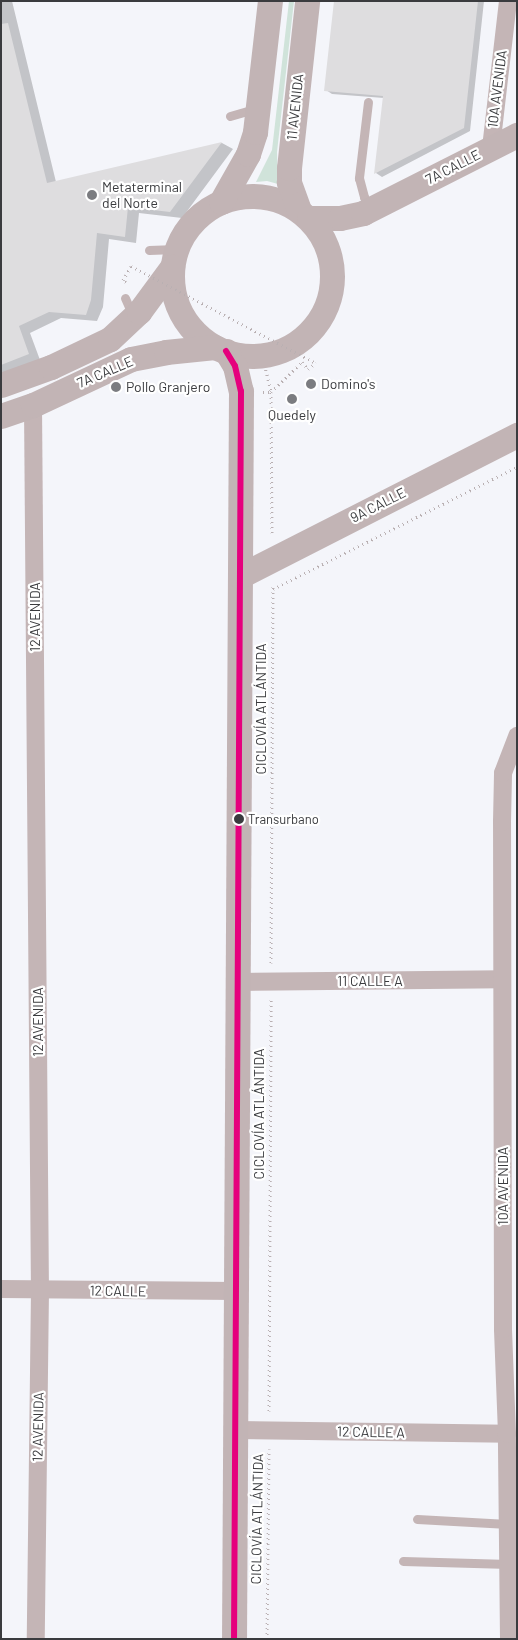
<!DOCTYPE html>
<meta charset="utf-8">
<style>
body{margin:0}
#map{position:relative;width:518px;height:1640px;overflow:hidden;background:#f4f5fa;font-family:Barlow,sans-serif}
div>[style]{position:absolute}
.green>*{inset:0;background:#d0e3da}
.shadow>*{inset:0;background:#0003}
.building>*{inset:0;background:#dedddf}
.path>*{height:3px;margin-top:-1.5px;transform-origin:0;background:repeating-linear-gradient(90deg,#b9b0b2 0 1px,transparent 0 5px)}
.lane>*{height:9px;margin:-4.5px;padding:0 4.5px;transform-origin:4.5px;border-radius:4.5px;background:#c4b5b6}
.street>*{height:18px;margin:-9px;padding:0 9px;transform-origin:9px;border-radius:9px;background:#c4b5b6}
.secondary>*{height:25px;margin:-12.5px;padding:0 12.5px;transform-origin:12.5px;border-radius:12.5px;background:#c2b4b5}
.secondary>.ring{margin:-12.5px;padding:0;box-sizing:content-box;background:none;border:25px solid #c2b4b5;border-radius:50%}
.path-bridge>*{height:3px;margin-top:-1.5px;transform-origin:0;background:repeating-linear-gradient(90deg,#b9b0b2 0 1px,transparent 0 5px)}
.bus-1>*{height:6px;margin:-3px;padding:0 3px;transform-origin:3px;border-radius:3px;background:#e5007d}
.dots>*{width:14px;height:14px;translate:-50% -50%;box-sizing:border-box;border:2px solid #fff;border-radius:50%}
span{translate:-50% -50%;white-space:nowrap;text-align:center;line-height:1.15;-webkit-text-stroke:4.5px #fff;paint-order:stroke}
.bus-label{font-size:13px;color:#3a3b3e}
.left{translate:0 -50%;text-align:left}
.street-label{font-size:14px;color:#3a3b3e}
.poi-label{font-size:14px;color:#3a3b3e}
.frame{position:absolute;inset:0;border:2px solid #3a3b3e;pointer-events:none}
</style>
<div id="map">
<div class="green">
<i style="clip-path:polygon(289px 1px,294px 1px,277px 152px,278px 184px,267px 181px,256px 182px,272px 150px)"></i>
</div>
<div class="shadow">
<i style="clip-path:polygon(1px 1px,12px 1px,56px 182px,222px 143px,233px 149px,182px 218px,139px 213px,136px 243px,109px 239px,103px 307px,97px 321px,61px 318px,30px 333px,40px 360px,1px 376px)"></i>
<i style="clip-path:polygon(335px 1px,484px 1px,470px 131px,382px 177px,376px 173px,384px 98px,332px 94px,326px 90px)"></i>
</div>
<div class="building">
<i style="clip-path:polygon(334px 1px,478px 1px,464px 128px,374px 174px,383px 96px,324px 91px)"></i>
<i style="clip-path:polygon(8px 23px,47px 183px,222px 142px,170px 212px,128px 207px,125px 237px,97px 233px,91px 300px,86px 315px,49px 312px,19px 326px,29px 354px,1px 365px,1px 24px)"></i>
</div>
<div class="path">
<i style="left:126px;top:282px;width:4px;rotate:-146deg"></i>
<i style="left:123px;top:280px;width:16px;rotate:-60deg"></i>
<i style="left:262px;top:355px;width:38px;rotate:76deg"></i>
<i style="left:271px;top:392px;width:141px;rotate:89.6deg"></i>
<i style="left:263px;top:392px;width:8px"></i>
<i style="left:271px;top:392px;width:43px;rotate:-44.1deg"></i>
<i style="left:302px;top:362px;width:9px;rotate:49deg"></i>
<i style="left:308px;top:369px;width:10px;rotate:-37deg"></i>
<i style="left:273px;top:589px;width:273px;rotate:-26.6deg"></i>
<i style="left:271px;top:963px;width:379px;rotate:-89.7deg"></i>
<i style="left:269px;top:1411px;width:412px;rotate:-89.7deg"></i>
<i style="left:267px;top:1639px;width:190px;rotate:-89.4deg"></i>
</div>
<div class="lane">
<i style="left:368px;top:102px;width:77px;rotate:96.8deg"></i>
<i style="left:359px;top:178px;width:20px;rotate:75deg"></i>
<i style="left:364px;top:197px;width:14px;rotate:60deg"></i>
<i style="left:230px;top:116px;width:26px;rotate:-16deg"></i>
<i style="left:149px;top:250px;width:27px;rotate:-2deg"></i>
<i style="left:125px;top:298px;width:20px;rotate:66deg"></i>
<i style="left:417px;top:1519px;width:91px;rotate:3.1deg"></i>
<i style="left:403px;top:1561px;width:106px;rotate:1.6deg"></i>
</div>
<div class="street">
<i style="left:491px;top:148px;width:148px;rotate:-83.4deg"></i>
<i style="left:33px;top:405px;width:885px;rotate:89.55deg"></i>
<i style="left:40px;top:1290px;width:349px;rotate:90.7deg"></i>
<i style="left:237px;top:982px;width:265px;rotate:-0.6deg"></i>
<i style="left:1px;top:1289px;width:235px;rotate:0.5deg"></i>
<i style="left:235px;top:1430px;width:272px;rotate:0.8deg"></i>
<i style="left:509px;top:1639px;width:205px;rotate:-90.6deg"></i>
<i style="left:507px;top:1434px;width:105px;rotate:-92.2deg"></i>
<i style="left:503px;top:1329px;width:507px;rotate:-90.11deg"></i>
<i style="left:502px;top:822px;width:49px;rotate:-88.8deg"></i>
<i style="left:503px;top:773px;width:40px;rotate:-69deg"></i>
</div>
<div class="secondary">
<i class="ring" style="left:172px;top:196px;width:135px;height:135px"></i>
<i style="left:221px;top:202px;width:55px;rotate:-60.6deg"></i>
<i style="left:248px;top:154px;width:23px;rotate:-72deg"></i>
<i style="left:255px;top:132px;width:132px;rotate:-83.5deg"></i>
<i style="left:299px;top:210px;width:30px;rotate:-110deg"></i>
<i style="left:289px;top:182px;width:14px;rotate:-90deg"></i>
<i style="left:289px;top:168px;width:168px;rotate:-83.8deg"></i>
<i style="left:309px;top:218px;width:31px"></i>
<i style="left:340px;top:218px;width:24px;rotate:-12deg"></i>
<i style="left:363px;top:213px;width:173px;rotate:-26.9deg"></i>
<i style="left:226px;top:351px;width:17px;rotate:59deg"></i>
<i style="left:235px;top:366px;width:26px;rotate:77deg"></i>
<i style="left:241px;top:391px;width:1248px;rotate:90.32deg"></i>
<i style="left:1px;top:385px;width:53px;rotate:-19.8deg"></i>
<i style="left:51px;top:367px;width:65px;rotate:-25.4deg"></i>
<i style="left:110px;top:339px;width:40px;rotate:-43deg"></i>
<i style="left:139px;top:312px;width:56px;rotate:-53.7deg"></i>
<i style="left:1px;top:416px;width:34px;rotate:-19deg"></i>
<i style="left:33px;top:405px;width:108px;rotate:-25.1deg"></i>
<i style="left:131px;top:359px;width:36px;rotate:-11deg"></i>
<i style="left:166px;top:352px;width:49px;rotate:-5.8deg"></i>
<i style="left:240px;top:576px;width:311px;rotate:-27deg"></i>
</div>
<div class="path-bridge">
<i style="left:131px;top:266px;width:209px;rotate:27.7deg"></i>
</div>
<div class="bus-1">
<i style="left:226px;top:351px;width:17px;rotate:59deg"></i>
<i style="left:235px;top:366px;width:26px;rotate:77deg"></i>
<i style="left:241px;top:391px;width:1248px;rotate:90.32deg"></i>
</div>
<div class="dots">
<i style="left:92px;top:195px;background:#7b7c80"></i>
<i style="left:311px;top:384px;background:#7b7c80"></i>
<i style="left:116px;top:387px;background:#7b7c80"></i>
<i style="left:292px;top:399px;background:#7b7c80"></i>
<i style="left:239px;top:819px;background:#3a3b3e"></i>
</div>
<div class="bus-label">
<span class="left" style="left:248px;top:819px">Transurbano</span>
</div>
<div class="street-label">
<span style="left:497px;top:89px;rotate:-83deg">10A AVENIDA</span>
<span style="left:295px;top:107px;rotate:-84deg">11 AVENIDA</span>
<span style="left:453px;top:167px;rotate:-27deg">7A CALLE</span>
<span style="left:105px;top:372px;rotate:-23deg">7A CALLE</span>
<span style="left:378px;top:505px;rotate:-27deg">9A CALLE</span>
<span style="left:35px;top:617px;rotate:-90deg">12 AVENIDA</span>
<span style="left:261px;top:709px;rotate:-90deg">CICLOVÍA ATLÁNTIDA</span>
<span style="left:370px;top:981px">11 CALLE A</span>
<span style="left:38px;top:1022px;rotate:-90deg">12 AVENIDA</span>
<span style="left:259px;top:1114px;rotate:-90deg">CICLOVÍA ATLÁNTIDA</span>
<span style="left:503px;top:1186px;rotate:-90deg">10A AVENIDA</span>
<span style="left:118px;top:1291px;rotate:1deg">12 CALLE</span>
<span style="left:38px;top:1427px;rotate:-89deg">12 AVENIDA</span>
<span style="left:371px;top:1432px;rotate:1deg">12 CALLE A</span>
<span style="left:257px;top:1519px;rotate:-89deg">CICLOVÍA ATLÁNTIDA</span>
</div>
<div class="poi-label">
<span class="left" style="left:102px;top:195px">Metaterminal<br>del Norte</span>
<span class="left" style="left:321px;top:384px">Domino's</span>
<span class="left" style="left:126px;top:387px">Pollo Granjero</span>
<span style="left:292px;top:415px">Quedely</span>
</div>
<div class="frame"></div>
</div>
